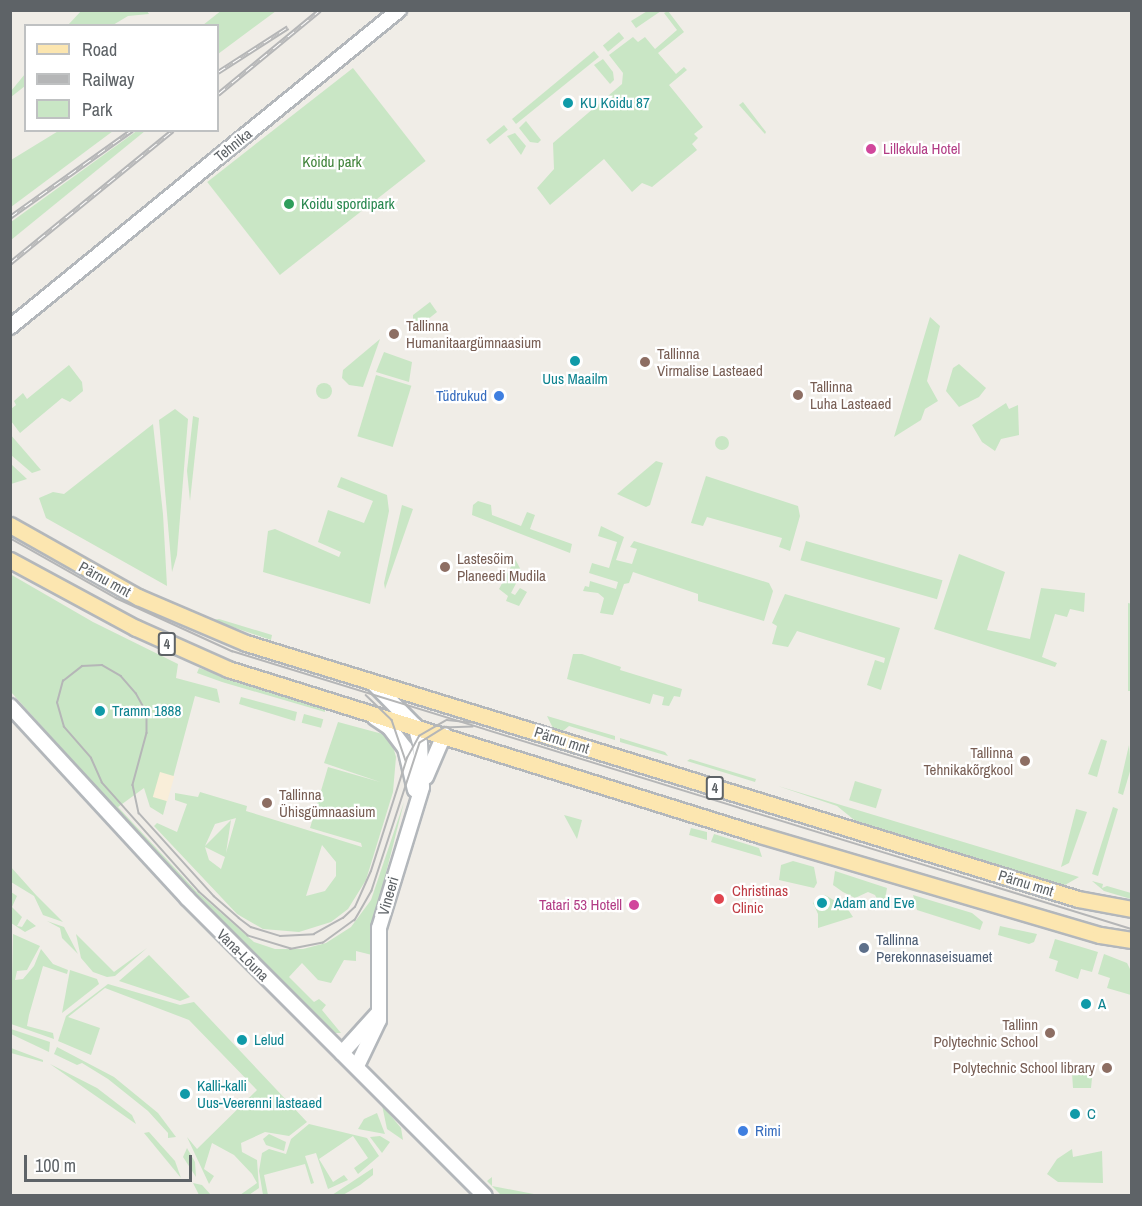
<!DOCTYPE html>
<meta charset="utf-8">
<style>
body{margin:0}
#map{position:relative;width:1142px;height:1206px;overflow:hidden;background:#f0ede7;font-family:"Archivo Narrow",sans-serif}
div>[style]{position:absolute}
.green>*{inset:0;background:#c9e6c5;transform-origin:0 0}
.round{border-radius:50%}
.sand>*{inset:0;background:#f9eed9;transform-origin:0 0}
.roads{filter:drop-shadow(2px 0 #b3b7bb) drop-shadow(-2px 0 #b3b7bb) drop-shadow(0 2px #b3b7bb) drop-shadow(0 -2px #b3b7bb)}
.secondary>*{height:14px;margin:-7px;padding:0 7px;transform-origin:7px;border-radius:7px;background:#fff}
.primary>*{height:15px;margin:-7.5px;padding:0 7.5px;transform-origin:7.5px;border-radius:7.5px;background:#fce6b0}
.tram>*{height:1.5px;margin:-0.75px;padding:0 0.75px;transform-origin:0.75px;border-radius:0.75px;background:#b5b6b7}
.rail>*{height:5px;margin-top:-2.5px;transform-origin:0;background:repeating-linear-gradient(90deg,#fff 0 9px,#b5b6b7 0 18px);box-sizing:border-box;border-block:2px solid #b5b6b7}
.dots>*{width:16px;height:16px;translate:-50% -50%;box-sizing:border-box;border:3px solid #fff;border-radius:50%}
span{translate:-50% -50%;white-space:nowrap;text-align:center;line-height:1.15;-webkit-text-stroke:4.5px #fff;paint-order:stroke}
.shield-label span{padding:2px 4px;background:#fff;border:2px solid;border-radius:4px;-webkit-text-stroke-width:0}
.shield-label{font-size:14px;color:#5e6367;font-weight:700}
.culture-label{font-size:15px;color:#0d838f}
.left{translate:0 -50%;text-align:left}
.street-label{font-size:15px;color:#5e6367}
.hotel-label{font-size:15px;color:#b23c85}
.right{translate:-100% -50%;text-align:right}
.park-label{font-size:15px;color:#3f8339}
.leisure-label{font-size:15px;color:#27864d}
.education-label{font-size:15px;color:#785e54}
.shop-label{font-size:15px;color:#366cbe}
.health-label{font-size:15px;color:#be3a42}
.service-label{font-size:15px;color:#4e5e75}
.frame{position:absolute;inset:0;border:12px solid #5e6367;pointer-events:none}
.legend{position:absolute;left:24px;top:24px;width:195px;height:108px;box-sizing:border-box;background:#fff;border:2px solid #bfc1c2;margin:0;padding:8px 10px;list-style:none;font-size:18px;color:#5e6367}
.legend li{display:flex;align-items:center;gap:12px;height:30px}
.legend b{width:30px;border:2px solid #bfc1c2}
.scale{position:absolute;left:24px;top:1155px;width:168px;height:27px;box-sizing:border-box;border:3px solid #5e6367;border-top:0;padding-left:8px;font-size:18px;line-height:21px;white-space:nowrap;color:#5e6367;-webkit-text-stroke:4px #fff;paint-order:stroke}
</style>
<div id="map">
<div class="green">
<i style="clip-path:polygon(82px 10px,147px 11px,149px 14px,128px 16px,113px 25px,68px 25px)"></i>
<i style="clip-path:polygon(222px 10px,276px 10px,276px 11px,218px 54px,218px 26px,203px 25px)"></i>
<i style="clip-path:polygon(649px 10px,661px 11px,636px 28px,631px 21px)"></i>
<i style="clip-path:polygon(668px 11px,684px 32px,658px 53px,676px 74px,684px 67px,687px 70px,669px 85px,703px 127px,694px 134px,698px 138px,692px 144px,697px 150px,652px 187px,642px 183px,632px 192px,604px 159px,550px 205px,537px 188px,554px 169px,553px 143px,622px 84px,623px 73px,609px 55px,633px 37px,638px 42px,645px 37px,655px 49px,677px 30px,664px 13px)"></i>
<i style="left:619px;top:32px;width:8px;height:21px;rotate:50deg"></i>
<i style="clip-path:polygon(594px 51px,599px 57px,516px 124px,512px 119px)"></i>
<i style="clip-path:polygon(603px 59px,613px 72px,614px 80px,610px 84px,594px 65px)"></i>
<i style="left:353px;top:68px;width:118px;height:185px;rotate:52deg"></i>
<i style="clip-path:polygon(25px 74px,25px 86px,11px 97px,11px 91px)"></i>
<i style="clip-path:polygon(743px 102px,766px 132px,765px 134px,739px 105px)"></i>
<i style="clip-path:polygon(526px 121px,541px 140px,538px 143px,530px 142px,519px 128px)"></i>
<i style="left:504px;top:125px;width:6px;height:23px;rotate:51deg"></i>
<i style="clip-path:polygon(60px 130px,113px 131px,11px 207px,11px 160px)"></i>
<i style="clip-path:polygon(138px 130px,145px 131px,11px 240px,11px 222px)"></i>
<i style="clip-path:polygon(515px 133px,526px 146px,521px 155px,507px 136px)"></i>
<i style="clip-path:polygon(430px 302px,437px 312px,422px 324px,413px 323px,413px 315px)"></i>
<i style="clip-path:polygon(930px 317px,940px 326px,927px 381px,938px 401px,925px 409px,921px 420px,894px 437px)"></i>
<i style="clip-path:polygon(380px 339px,363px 387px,349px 385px,342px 378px,343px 370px)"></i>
<i style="clip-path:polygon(384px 352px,412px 362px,409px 382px,376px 372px)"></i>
<i style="clip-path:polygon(959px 364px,986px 388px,979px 397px,959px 407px,946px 391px,953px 368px)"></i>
<i style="clip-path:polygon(69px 365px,82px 382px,83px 391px,70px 402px,62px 398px,20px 433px,11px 421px,11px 409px,16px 405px,14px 401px,23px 393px,27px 399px)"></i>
<i style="left:376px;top:375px;width:37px;height:64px;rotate:17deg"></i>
<i class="round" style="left:316px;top:383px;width:16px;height:16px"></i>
<i style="clip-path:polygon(1006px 403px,1009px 409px,1018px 405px,1019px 435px,1001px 439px,995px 451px,982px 442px,972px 425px)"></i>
<i style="clip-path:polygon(175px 409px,188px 419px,177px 555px,172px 572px,159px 420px)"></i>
<i style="clip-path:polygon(193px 416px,199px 418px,190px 501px,187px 471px)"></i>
<i style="clip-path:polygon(153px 424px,163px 514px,167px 586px,46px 518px,39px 498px,53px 492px,64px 494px)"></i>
<i style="clip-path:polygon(10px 434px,29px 456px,41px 470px,32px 473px,11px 455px)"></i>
<i class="round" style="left:715px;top:436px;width:14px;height:14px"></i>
<i style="clip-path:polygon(656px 461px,663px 463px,650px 505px,646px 507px,617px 494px)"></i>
<i style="clip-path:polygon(11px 464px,27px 479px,11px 484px)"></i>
<i style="clip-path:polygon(706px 476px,798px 506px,800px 516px,790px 551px,779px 547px,782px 538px,707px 517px,703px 526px,691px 523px)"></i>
<i style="clip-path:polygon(341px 477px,387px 495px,389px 511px,370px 604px,263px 572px,268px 531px,275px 529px,339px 557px,341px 552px,318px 542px,328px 510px,364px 523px,373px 501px,337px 487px)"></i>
<i style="clip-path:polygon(478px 501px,491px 505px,492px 515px,521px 526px,527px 512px,535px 515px,530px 529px,572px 544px,570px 553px,472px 515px,473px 505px)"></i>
<i style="clip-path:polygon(402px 505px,413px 509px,385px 589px,384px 583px)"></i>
<i style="clip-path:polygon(601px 526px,624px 537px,616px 560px,632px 564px,637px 549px,630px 547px,634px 541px,769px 583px,773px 591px,764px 621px,698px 601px,698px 594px,633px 572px,629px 583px,624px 584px,613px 615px,600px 613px,604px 598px,598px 593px,583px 591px,585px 586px,589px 587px,590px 581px,616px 589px,618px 582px,589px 573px,592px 563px,609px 568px,617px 542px,598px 536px)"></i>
<i style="left:806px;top:541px;width:142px;height:20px;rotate:16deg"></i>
<i style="clip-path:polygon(959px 554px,1005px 572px,987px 630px,1030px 639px,1041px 588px,1085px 593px,1084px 612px,1070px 609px,1067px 617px,1055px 614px,1042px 657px,1057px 663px,1055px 667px,934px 629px)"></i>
<i style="clip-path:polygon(515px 559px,522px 572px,511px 593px,515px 595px,520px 588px,527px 592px,519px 606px,506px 601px,508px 596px,499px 589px)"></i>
<i style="clip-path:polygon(10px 574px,93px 622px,178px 664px,176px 678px,217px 689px,220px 703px,195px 696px,163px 815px,150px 807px,144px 788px,118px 807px,196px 891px,254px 942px,275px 949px,303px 949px,326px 943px,351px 927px,371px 900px,404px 802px,371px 932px,372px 955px,356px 951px,356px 961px,344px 960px,331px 983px,318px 980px,302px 963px,289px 977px,314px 1002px,319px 999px,326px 1005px,322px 1010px,341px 1033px,335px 1033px,184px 885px,11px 692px)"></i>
<i style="clip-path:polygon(785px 594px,900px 628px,881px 690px,867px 685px,875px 660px,884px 663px,885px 658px,797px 631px,788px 647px,772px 644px,777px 626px,772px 623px)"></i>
<i style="clip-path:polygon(1128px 603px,1132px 604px,1131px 691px,1128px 691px)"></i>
<i style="clip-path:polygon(219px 619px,272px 635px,271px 640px,212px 620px)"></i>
<i style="clip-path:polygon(573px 654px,582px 654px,621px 667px,620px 670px,682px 689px,680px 697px,674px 696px,669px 706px,662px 705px,664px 697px,653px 694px,650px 704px,567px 679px)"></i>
<i style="clip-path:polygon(199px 668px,325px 710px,325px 712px,222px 682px,197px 673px)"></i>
<i style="clip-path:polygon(241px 697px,297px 712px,295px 721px,239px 704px)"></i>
<i style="left:304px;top:714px;width:20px;height:9px;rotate:15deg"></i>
<i style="clip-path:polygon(547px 716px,615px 736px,615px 740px,569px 726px,563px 731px,554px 730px)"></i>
<i style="clip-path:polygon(evenodd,338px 722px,390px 736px,396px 757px,393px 792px,366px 880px,348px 909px,331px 922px,299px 932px,263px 929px,237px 914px,154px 826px,157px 823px,177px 832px,187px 804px,175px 800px,175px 793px,198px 797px,200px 792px,247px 806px,246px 811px,362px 847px,361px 843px,310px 828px,328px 767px,380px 782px,324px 763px,338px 722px,236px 818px,226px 853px,231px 820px,205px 846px,215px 824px,236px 818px,338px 722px,322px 845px,336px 862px,336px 876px,325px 891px,306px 896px,322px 845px,338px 722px,205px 847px,225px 857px,221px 869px,209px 860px,205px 847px)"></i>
<i style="clip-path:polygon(620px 738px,665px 752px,668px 756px,620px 742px)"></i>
<i style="clip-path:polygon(1101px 739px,1107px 741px,1097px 777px,1088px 774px)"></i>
<i style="clip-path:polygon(1129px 745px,1131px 768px,1123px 795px,1118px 793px)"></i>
<i style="clip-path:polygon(690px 759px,756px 779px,755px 782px,687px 761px)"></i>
<i style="left:855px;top:781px;width:28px;height:20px;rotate:17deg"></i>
<i style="clip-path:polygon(778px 786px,1079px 877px,1065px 885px,1028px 875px,858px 823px,837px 806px)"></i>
<i style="clip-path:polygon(1113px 807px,1118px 809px,1098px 876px,1092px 874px)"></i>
<i style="clip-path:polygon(1076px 809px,1087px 812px,1069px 863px,1061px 867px)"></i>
<i style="clip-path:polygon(564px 815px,582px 820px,577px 839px)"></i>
<i style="clip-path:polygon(691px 828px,707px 832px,707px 840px,689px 835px)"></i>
<i style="clip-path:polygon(714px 834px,759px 848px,762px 857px,711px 842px)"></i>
<i style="clip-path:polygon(793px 861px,814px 867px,817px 883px,814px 888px,779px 880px,781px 865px)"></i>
<i style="clip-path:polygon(10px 866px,36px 895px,63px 922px,43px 915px,34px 896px,11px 882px)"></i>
<i style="clip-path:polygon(835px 871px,887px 888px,885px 900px,879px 903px,875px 895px,868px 892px,855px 898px,843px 892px,833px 885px)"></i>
<i style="clip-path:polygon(1092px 881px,1103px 884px,1102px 888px,1107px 886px,1131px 893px,1131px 899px,1104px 891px)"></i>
<i style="clip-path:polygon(11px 892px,17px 896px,12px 907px,22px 917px,17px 926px,22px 927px,27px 919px,36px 926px,25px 932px,11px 923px)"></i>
<i style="clip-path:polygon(825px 895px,847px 908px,853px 917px,818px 928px,818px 914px,813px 903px)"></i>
<i style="clip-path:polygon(913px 895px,972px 913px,983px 922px,980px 930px,917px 910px)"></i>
<i style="clip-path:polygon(47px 921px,64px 927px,78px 954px,62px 938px,60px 928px)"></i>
<i style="clip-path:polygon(1000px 926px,1037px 934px,1034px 942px,1029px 944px,998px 935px)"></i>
<i style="clip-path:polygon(13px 934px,40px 946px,27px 970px,17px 971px,15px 980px,23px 979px,34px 966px,41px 949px,53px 964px,68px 970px,67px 974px,43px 966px,29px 1015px,27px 1026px,53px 1033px,54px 1039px,11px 1024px)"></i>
<i style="clip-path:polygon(76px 934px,114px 972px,147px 948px,115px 976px,107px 977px,93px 972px,81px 958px)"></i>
<i style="clip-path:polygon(1055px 939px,1098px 952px,1092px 972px,1081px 969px,1078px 979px,1055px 971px,1058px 961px,1049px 958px)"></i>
<i style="clip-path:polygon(1104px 954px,1127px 963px,1131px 971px,1131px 995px,1107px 988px,1110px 978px,1098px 974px)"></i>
<i style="clip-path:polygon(149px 955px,190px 997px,180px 1001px,119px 981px)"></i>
<i style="clip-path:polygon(70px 970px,97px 979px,99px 984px,62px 1013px)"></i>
<i style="clip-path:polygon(108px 984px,180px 1005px,194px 1002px,307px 1122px,289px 1136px,265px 1132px,241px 1143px,242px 1152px,257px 1160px,259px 1188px,249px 1195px,240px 1195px,257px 1183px,252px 1174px,234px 1155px,212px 1143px,204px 1169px,214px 1176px,209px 1184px,187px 1137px,197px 1149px,257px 1090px,189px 1020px,105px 988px,68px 1017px,100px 1028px,91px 1055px,58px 1041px,66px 1016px)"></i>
<i style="clip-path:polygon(11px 1029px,50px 1042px,49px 1052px,11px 1034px)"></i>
<i style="clip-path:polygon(57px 1047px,114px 1077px,158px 1113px,176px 1137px,168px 1138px,168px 1133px,148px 1111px,108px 1079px,82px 1063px,77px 1065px,54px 1054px)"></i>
<i style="clip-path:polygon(11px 1048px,43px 1060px,43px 1062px,11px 1053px)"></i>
<i style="clip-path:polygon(50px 1064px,97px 1088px,132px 1115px,136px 1124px)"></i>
<i style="clip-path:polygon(1076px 1064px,1093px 1068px,1091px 1088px,1073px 1088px,1072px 1073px,1062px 1069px,1065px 1065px)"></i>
<i style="clip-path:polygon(382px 1105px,401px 1128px,403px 1140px,387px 1129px)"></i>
<i style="clip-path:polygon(377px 1113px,385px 1134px,358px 1129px,364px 1119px)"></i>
<i style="clip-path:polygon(309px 1124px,367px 1138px,379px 1156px,358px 1174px,354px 1168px,368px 1158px,353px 1136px,319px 1159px,333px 1182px,344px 1175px,348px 1180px,328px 1189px,316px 1153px,305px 1156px,314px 1183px,311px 1184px,305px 1164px,264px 1175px,268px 1195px,263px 1195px,259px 1171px,262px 1153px,269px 1149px,286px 1154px,291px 1139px)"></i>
<i style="clip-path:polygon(149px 1132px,175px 1161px,181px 1178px,144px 1133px)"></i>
<i style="clip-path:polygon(269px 1134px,286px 1142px,284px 1151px,266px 1145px,263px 1139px)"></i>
<i style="clip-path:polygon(380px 1136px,390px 1142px,382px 1153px,370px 1137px)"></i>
<i style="clip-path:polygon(187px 1148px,195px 1162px,196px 1177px,183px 1157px)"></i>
<i style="clip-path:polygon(1072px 1149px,1073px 1157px,1102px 1151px,1103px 1183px,1058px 1182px,1047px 1174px,1057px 1159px)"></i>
<i style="clip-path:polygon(373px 1168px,373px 1175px,360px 1185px,343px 1195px,332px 1195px)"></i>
<i style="clip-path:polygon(492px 1177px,492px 1186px,539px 1195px,501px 1195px,487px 1181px)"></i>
<i style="clip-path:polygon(193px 1183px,202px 1185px,211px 1195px,199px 1195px)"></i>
</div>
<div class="sand">
<i style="left:160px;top:772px;width:15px;height:26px;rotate:16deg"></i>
</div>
<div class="roads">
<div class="secondary">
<i style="left:10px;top:327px;width:502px;rotate:-39.18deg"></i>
<i style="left:10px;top:706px;width:261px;rotate:47.3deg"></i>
<i style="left:187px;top:898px;width:421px;rotate:45deg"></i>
<i style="left:375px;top:718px;width:17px;rotate:33deg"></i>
<i style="left:389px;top:727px;width:26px;rotate:53deg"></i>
<i style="left:405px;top:748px;width:43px;rotate:76.6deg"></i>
<i style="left:426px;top:777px;width:46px;rotate:-66.8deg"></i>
<i style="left:342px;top:1053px;width:55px;rotate:-47.9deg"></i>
<i style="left:357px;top:1066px;width:51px;rotate:-64.4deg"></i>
<i style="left:379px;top:1020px;width:92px;rotate:-90deg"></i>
<i style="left:379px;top:928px;width:147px;rotate:-73deg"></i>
<i style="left:422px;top:787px;width:44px;rotate:-92.6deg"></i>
<i style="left:420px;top:743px;width:18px;rotate:-106deg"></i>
<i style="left:415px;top:726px;width:60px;rotate:-134.3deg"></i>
</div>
<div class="primary">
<i style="left:10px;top:525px;width:147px;rotate:29.4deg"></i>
<i style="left:138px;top:597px;width:117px;rotate:23.1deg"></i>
<i style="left:246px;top:643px;width:870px;rotate:17.1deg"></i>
<i style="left:1078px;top:899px;width:55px;rotate:10.5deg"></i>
<i style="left:10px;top:560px;width:143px;rotate:28.4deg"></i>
<i style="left:136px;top:628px;width:101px;rotate:24deg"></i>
<i style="left:228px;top:669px;width:557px;rotate:17.33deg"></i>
<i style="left:760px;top:835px;width:354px;rotate:16.4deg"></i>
<i style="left:1100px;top:935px;width:32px;rotate:9deg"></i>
</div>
</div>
<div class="tram">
<i style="left:10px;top:538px;width:122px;rotate:29.5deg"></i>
<i style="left:116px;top:598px;width:128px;rotate:24.6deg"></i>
<i style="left:232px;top:651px;width:942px;rotate:17.17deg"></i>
<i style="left:366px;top:695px;width:36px;rotate:44deg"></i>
<i style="left:392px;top:720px;width:43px;rotate:71.1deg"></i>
<i style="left:473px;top:727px;width:29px;rotate:178deg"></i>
<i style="left:444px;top:728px;width:28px;rotate:148deg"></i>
<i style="left:420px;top:743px;width:156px;rotate:108deg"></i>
<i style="left:372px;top:891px;width:34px;rotate:120deg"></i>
<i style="left:355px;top:920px;width:39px;rotate:144deg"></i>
<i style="left:323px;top:943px;width:33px;rotate:169deg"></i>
<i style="left:291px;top:949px;width:45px;rotate:-163.2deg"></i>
<i style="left:248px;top:936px;width:66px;rotate:-138.1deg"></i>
<i style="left:199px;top:892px;width:146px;rotate:-131.7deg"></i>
<i style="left:102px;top:783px;width:27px;rotate:-114deg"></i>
<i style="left:91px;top:758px;width:41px;rotate:-131.1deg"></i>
<i style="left:64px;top:727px;width:25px;rotate:-106deg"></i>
<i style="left:57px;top:703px;width:23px;rotate:-75deg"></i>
<i style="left:63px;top:681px;width:24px;rotate:-38deg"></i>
<i style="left:82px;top:666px;width:20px;rotate:-3deg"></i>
<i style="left:102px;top:665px;width:22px;rotate:30deg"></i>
<i style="left:121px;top:676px;width:23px;rotate:49deg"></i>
<i style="left:136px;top:693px;width:23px;rotate:61deg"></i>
<i style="left:147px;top:713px;width:20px;rotate:90deg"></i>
<i style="left:147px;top:733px;width:54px;rotate:105.1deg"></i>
<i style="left:133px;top:785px;width:29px;rotate:78deg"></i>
<i style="left:139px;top:813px;width:112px;rotate:47.9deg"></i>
<i style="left:214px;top:896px;width:33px;rotate:41deg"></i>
<i style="left:239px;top:918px;width:15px;rotate:37deg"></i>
<i style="left:251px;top:927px;width:30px;rotate:17deg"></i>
<i style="left:280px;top:936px;width:34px;rotate:-3deg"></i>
<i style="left:314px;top:934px;width:33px;rotate:-29deg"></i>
<i style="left:343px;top:918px;width:16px;rotate:-43deg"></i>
<i style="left:355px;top:907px;width:39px;rotate:-66deg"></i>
<i style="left:371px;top:871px;width:119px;rotate:-72.3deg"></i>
<i style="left:407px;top:758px;width:25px;rotate:-61deg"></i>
<i style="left:419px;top:736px;width:32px;rotate:-30deg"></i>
<i style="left:447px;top:720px;width:27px;rotate:6deg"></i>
</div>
<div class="rail">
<i style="left:218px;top:72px;width:83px;rotate:-32.7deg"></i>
<i style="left:218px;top:94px;width:132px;rotate:-39.5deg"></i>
<i style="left:10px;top:217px;width:150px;rotate:-35.5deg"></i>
<i style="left:10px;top:263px;width:210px;rotate:-39.2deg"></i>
</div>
<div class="dots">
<i style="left:568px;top:103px;background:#0f9aa8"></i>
<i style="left:871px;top:149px;background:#d1479c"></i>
<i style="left:289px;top:204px;background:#2e9e5b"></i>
<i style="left:394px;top:334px;background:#8d6e63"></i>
<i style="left:575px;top:361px;background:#0f9aa8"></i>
<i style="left:645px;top:362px;background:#8d6e63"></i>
<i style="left:798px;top:395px;background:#8d6e63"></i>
<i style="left:499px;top:396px;background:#3f7fe0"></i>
<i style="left:445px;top:567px;background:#8d6e63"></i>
<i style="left:100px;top:711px;background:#0f9aa8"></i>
<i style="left:1025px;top:761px;background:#8d6e63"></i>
<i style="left:267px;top:803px;background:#8d6e63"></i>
<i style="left:719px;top:899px;background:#e0444e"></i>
<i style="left:822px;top:903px;background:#0f9aa8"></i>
<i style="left:634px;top:905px;background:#d1479c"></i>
<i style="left:864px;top:948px;background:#5c6f8a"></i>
<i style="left:1086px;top:1004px;background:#0f9aa8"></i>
<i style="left:1050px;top:1033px;background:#8d6e63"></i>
<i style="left:242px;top:1040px;background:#0f9aa8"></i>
<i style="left:1107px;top:1068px;background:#8d6e63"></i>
<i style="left:185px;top:1094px;background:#0f9aa8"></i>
<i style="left:1075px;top:1114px;background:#0f9aa8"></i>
<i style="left:743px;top:1131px;background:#3f7fe0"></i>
</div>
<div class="shield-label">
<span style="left:167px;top:644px">4</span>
<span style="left:715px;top:788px">4</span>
</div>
<div class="culture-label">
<span class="left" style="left:580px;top:103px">KU Koidu 87</span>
<span style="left:575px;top:379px">Uus Maailm</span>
<span class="left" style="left:112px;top:711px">Tramm 1888</span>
<span class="left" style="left:834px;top:903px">Adam and Eve</span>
<span class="left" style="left:1098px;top:1004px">A</span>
<span class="left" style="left:254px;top:1040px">Lelud</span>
<span class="left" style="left:197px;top:1094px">Kalli-kalli<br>Uus-Veerenni lasteaed</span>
<span class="left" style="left:1087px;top:1114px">C</span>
</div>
<div class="street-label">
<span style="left:233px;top:145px;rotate:-39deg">Tehnika</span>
<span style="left:105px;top:579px;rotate:29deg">Pärnu mnt</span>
<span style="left:562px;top:740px;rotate:18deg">Pärnu mnt</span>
<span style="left:1026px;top:883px;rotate:17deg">Pärnu mnt</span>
<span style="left:388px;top:896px;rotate:-74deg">Vineeri</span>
<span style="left:243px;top:955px;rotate:45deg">Vana-Lõuna</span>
</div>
<div class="hotel-label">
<span class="left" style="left:883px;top:149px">Lillekula Hotel</span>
<span class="right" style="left:622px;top:905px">Tatari 53 Hotell</span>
</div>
<div class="park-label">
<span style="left:332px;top:162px">Koidu park</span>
</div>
<div class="leisure-label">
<span class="left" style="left:301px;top:204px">Koidu spordipark</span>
</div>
<div class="education-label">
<span class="left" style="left:406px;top:334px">Tallinna<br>Humanitaargümnaasium</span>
<span class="left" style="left:657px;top:362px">Tallinna<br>Virmalise Lasteaed</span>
<span class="left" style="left:810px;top:395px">Tallinna<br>Luha Lasteaed</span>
<span class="left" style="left:457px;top:567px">Lastesõim<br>Planeedi Mudila</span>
<span class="right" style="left:1013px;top:761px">Tallinna<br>Tehnikakõrgkool</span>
<span class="left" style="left:279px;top:803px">Tallinna<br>Ühisgümnaasium</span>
<span class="right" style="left:1038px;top:1033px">Tallinn<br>Polytechnic School</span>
<span class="right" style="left:1095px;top:1068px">Polytechnic School library</span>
</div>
<div class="shop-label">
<span class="right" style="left:487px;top:396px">Tüdrukud</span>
<span class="left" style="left:755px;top:1131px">Rimi</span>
</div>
<div class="health-label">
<span class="left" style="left:732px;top:899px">Christinas<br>Clinic</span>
</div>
<div class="service-label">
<span class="left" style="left:876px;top:948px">Tallinna<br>Perekonnaseisuamet</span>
</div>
<div class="frame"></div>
<ul class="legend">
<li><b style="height:8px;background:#fce6b0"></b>Road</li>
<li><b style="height:8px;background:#b5b6b7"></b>Railway</li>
<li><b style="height:16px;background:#c9e6c5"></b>Park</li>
</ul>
<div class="scale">100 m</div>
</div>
